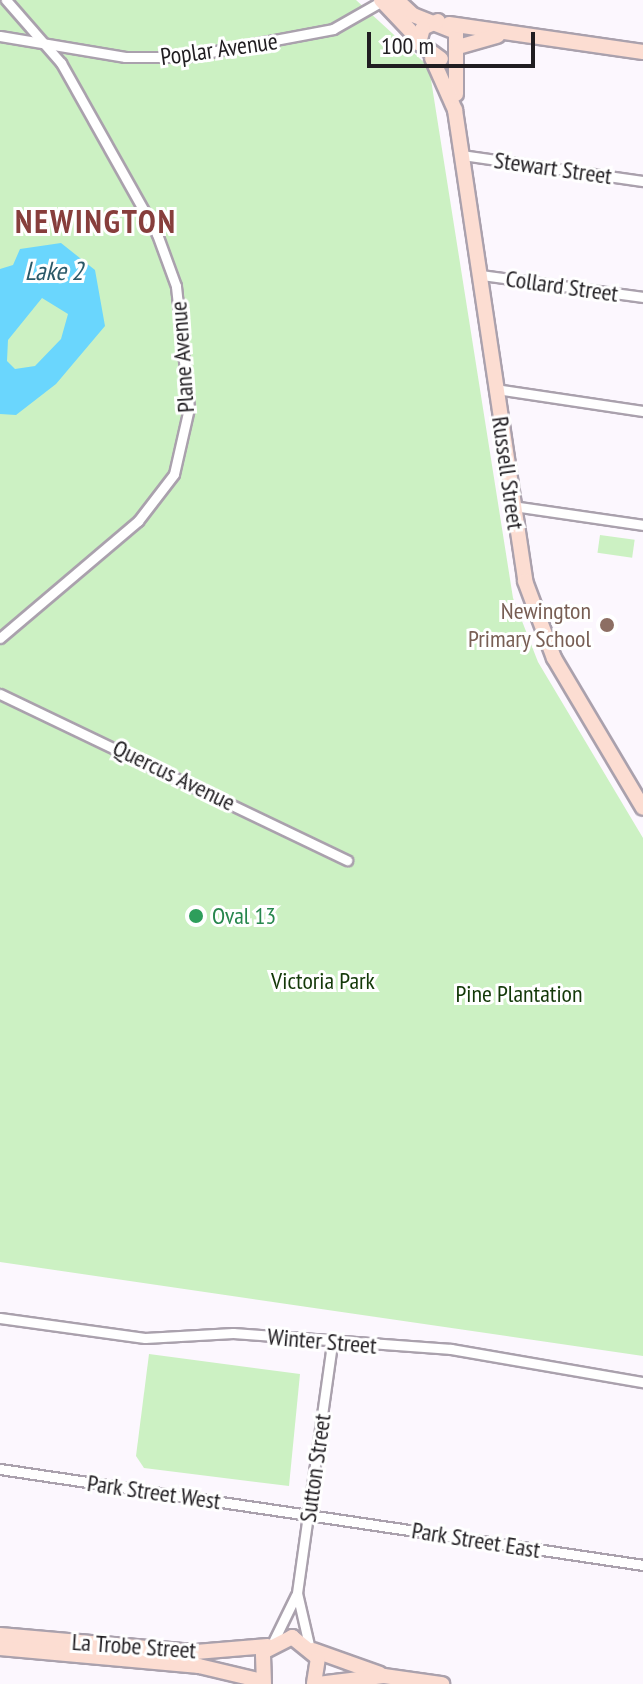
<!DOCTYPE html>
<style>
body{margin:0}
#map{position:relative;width:643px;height:1684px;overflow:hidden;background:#fcf7fe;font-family:"PT Sans Narrow",sans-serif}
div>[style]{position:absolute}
.green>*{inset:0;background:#ccf1c3;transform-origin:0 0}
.water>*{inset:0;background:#6ad6fd}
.roads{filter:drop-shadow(2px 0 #aaa1ad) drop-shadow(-2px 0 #aaa1ad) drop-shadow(0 2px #aaa1ad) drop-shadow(0 -2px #aaa1ad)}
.street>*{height:9px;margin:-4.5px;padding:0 4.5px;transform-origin:4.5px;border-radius:4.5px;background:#fff}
.secondary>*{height:14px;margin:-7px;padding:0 7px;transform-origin:7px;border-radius:7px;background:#fcddd2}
.dots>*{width:22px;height:22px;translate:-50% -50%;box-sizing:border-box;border:4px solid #fff;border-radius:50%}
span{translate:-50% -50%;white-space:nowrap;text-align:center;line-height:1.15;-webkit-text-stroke:6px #fff;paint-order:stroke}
.street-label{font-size:24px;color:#201d21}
.education-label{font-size:24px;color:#785e54}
.right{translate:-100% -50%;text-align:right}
.leisure-label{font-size:24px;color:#27864d}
.left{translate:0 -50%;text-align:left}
.park-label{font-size:24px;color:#133808}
.water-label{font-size:26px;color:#2b5969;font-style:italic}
.district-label{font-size:32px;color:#873e3c;font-weight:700;letter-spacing:2px}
.scale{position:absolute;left:367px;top:32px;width:168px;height:36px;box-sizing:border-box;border:4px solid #201d21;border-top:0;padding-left:10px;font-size:24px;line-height:28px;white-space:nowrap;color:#201d21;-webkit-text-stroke:6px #fff;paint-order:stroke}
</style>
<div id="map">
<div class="green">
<i style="clip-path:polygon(0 0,356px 0,429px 67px,513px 598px,538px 662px,643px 838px,643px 1356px,0 1262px)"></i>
<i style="left:600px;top:535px;width:35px;height:18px;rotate:8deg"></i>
<i style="clip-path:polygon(149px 1354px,300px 1374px,289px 1486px,144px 1468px,136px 1456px)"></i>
</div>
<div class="water">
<i style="clip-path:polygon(evenodd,61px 243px,95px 270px,105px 326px,56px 384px,16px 415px,0 414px,0 269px,13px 265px,20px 249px,61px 243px,42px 298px,68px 314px,61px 339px,35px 366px,15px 369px,7px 361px,8px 340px,42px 298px)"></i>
</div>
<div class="roads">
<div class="street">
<i style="left:0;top:36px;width:127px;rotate:9.5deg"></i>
<i style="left:125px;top:57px;width:59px"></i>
<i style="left:184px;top:57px;width:152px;rotate:-10.6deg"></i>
<i style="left:333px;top:29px;width:56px;rotate:-29.7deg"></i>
<i style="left:462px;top:155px;width:183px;rotate:8.2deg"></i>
<i style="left:481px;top:275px;width:163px;rotate:7.7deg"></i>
<i style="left:496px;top:389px;width:149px;rotate:8.5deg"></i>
<i style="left:513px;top:506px;width:131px;rotate:8.3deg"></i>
<i style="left:0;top:638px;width:181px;rotate:-40.3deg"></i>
<i style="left:138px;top:521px;width:59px;rotate:-52.5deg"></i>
<i style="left:174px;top:474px;width:68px;rotate:-77.2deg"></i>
<i style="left:189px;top:408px;width:123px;rotate:-96.1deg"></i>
<i style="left:176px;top:286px;width:55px;rotate:-110.1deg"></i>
<i style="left:157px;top:234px;width:196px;rotate:-119.3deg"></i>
<i style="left:61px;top:63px;width:84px;rotate:-131.1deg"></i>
<i style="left:0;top:694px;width:385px;rotate:25.6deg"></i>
<i style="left:0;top:1318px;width:146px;rotate:7.9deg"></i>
<i style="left:145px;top:1338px;width:88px;rotate:-3.3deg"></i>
<i style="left:233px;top:1333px;width:219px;rotate:4.2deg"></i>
<i style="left:451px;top:1349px;width:195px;rotate:9.8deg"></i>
<i style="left:0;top:1469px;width:650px;rotate:8.49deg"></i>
<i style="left:273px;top:1642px;width:52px;rotate:-63.9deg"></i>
<i style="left:309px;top:1645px;width:53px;rotate:-103deg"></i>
<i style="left:297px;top:1593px;width:252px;rotate:-82deg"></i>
</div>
<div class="secondary">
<i style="left:381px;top:0;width:55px;rotate:46.5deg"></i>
<i style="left:397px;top:0;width:22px;rotate:43deg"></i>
<i style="left:413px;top:15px;width:46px;rotate:21.6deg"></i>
<i style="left:456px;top:32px;width:62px;rotate:90deg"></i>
<i style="left:438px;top:21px;width:17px;rotate:155deg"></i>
<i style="left:423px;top:28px;width:16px;rotate:105deg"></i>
<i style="left:419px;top:43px;width:27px;rotate:36deg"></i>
<i style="left:449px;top:24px;width:196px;rotate:8.2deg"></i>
<i style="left:458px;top:47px;width:41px;rotate:-15.8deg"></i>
<i style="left:432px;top:58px;width:57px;rotate:66.1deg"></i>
<i style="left:455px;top:110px;width:476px;rotate:81.5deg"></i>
<i style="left:525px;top:581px;width:82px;rotate:69.4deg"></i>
<i style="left:554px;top:658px;width:174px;rotate:59.3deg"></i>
<i style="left:0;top:1635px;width:197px;rotate:5deg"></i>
<i style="left:196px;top:1652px;width:72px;rotate:-4.8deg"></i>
<i style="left:0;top:1648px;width:200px;rotate:5.2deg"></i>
<i style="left:199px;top:1666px;width:65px;rotate:13.4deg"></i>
<i style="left:313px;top:1650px;width:71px;rotate:19.7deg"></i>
<i style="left:264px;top:1684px;width:32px;rotate:-92deg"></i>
<i style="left:263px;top:1652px;width:33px;rotate:-27deg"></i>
<i style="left:292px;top:1637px;width:33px;rotate:39deg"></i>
<i style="left:318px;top:1658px;width:26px;rotate:99deg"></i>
<i style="left:318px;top:1684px;width:66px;rotate:-6.9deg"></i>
<i style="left:384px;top:1676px;width:59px;rotate:7.9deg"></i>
</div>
</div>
<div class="dots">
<i style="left:607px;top:625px;background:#8d6e63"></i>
<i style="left:196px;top:916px;background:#2e9e5b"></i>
</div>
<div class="street-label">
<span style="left:219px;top:49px;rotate:-8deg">Poplar Avenue</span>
<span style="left:553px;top:168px;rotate:8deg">Stewart Street</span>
<span style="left:562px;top:286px;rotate:8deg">Collard Street</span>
<span style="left:182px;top:357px;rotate:-94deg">Plane Avenue</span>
<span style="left:508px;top:473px;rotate:82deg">Russell Street</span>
<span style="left:174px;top:775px;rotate:26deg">Quercus Avenue</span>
<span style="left:322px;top:1341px;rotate:5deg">Winter Street</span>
<span style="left:315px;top:1468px;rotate:-82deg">Sutton Street</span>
<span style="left:154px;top:1492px;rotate:8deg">Park Street West</span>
<span style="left:476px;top:1540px;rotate:9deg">Park Street East</span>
<span style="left:134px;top:1646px;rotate:4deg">La Trobe Street</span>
</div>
<div class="education-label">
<span class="right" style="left:591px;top:625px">Newington<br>Primary School</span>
</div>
<div class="leisure-label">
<span class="left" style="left:212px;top:916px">Oval 13</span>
</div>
<div class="park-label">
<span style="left:323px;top:981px">Victoria Park</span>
<span style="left:519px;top:994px">Pine Plantation</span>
</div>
<div class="water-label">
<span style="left:54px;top:271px">Lake 2</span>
</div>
<div class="district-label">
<span style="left:96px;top:221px">NEWINGTON</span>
</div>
<div class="scale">100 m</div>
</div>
